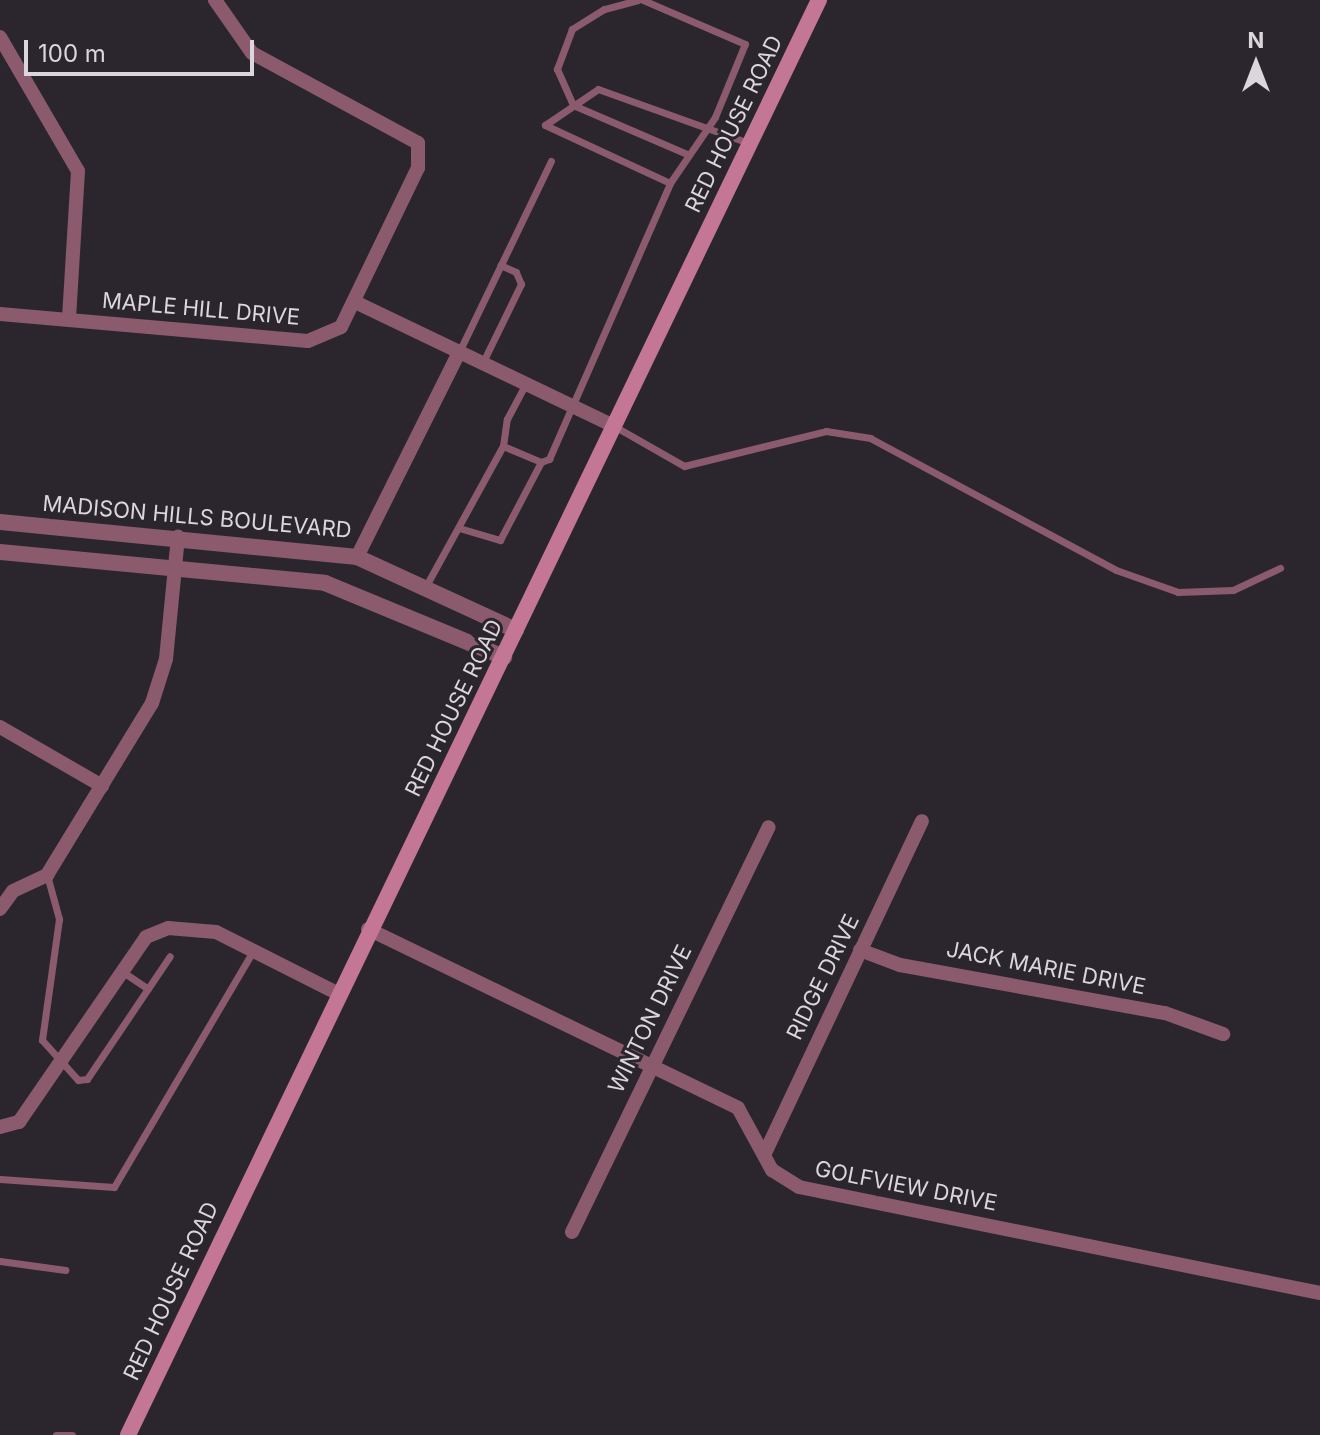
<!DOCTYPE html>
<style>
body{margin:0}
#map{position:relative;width:1320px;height:1435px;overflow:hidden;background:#2b262e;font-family:Inter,sans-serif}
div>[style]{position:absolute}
.service>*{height:7px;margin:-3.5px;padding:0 3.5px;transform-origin:3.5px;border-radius:3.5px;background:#8b5b6d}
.minor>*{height:14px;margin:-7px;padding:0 7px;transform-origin:7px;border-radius:7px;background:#8b5b6d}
.tertiary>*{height:16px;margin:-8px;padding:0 8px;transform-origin:8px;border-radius:8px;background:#8b5b6d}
.secondary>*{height:16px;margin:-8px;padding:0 8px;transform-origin:8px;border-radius:8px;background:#c37794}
span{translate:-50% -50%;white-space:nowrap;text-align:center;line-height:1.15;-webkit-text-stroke:6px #2b262e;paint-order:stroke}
.street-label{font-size:22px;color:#dad6db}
.north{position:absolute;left:1216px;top:24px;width:80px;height:80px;-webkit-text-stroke:6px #2b262e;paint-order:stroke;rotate:0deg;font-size:22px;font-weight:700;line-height:32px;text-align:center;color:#dad6db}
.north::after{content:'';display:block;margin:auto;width:28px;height:36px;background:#dad6db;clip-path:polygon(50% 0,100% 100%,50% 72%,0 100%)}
.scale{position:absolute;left:24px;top:40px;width:230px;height:36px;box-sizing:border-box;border:4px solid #dad6db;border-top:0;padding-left:10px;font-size:24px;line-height:28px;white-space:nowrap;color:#dad6db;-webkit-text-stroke:6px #2b262e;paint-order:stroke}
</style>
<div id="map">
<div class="service">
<i style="left:638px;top:0;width:35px;rotate:165deg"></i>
<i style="left:604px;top:9px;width:38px;rotate:148deg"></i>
<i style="left:572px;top:29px;width:43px;rotate:110.6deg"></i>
<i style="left:557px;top:69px;width:39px;rotate:66deg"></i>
<i style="left:573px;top:105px;width:124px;rotate:23.3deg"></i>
<i style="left:545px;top:125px;width:64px;rotate:-34.2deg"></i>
<i style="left:598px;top:89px;width:160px;rotate:19.7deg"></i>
<i style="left:545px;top:125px;width:138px;rotate:24.9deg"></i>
<i style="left:459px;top:352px;width:212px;rotate:-64.3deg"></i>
<i style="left:482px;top:364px;width:89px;rotate:-64deg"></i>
<i style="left:521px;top:284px;width:13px;rotate:-113deg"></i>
<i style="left:516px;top:272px;width:17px;rotate:-156deg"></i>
<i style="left:614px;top:426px;width:81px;rotate:29.7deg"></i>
<i style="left:684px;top:466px;width:146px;rotate:-13.8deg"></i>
<i style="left:826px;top:431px;width:45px;rotate:9deg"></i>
<i style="left:870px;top:438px;width:279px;rotate:28.2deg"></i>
<i style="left:1116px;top:570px;width:66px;rotate:19.5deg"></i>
<i style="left:1178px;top:592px;width:55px;rotate:-2.1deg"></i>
<i style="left:1233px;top:590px;width:52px;rotate:-25.1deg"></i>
<i style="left:503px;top:446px;width:41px;rotate:22.8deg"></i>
<i style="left:459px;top:528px;width:43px;rotate:16.3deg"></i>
<i style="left:500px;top:540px;width:88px;rotate:-62.3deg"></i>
<i style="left:541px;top:462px;width:9px;rotate:-21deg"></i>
<i style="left:549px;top:459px;width:301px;rotate:-66.3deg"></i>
<i style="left:670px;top:183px;width:80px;rotate:-55.7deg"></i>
<i style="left:715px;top:117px;width:79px;rotate:-67.7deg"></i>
<i style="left:745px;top:44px;width:111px;rotate:-156.7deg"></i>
<i style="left:427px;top:584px;width:158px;rotate:-61.2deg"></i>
<i style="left:503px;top:446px;width:27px;rotate:-82deg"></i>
<i style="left:507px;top:419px;width:38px;rotate:-62deg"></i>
<i style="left:47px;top:875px;width:46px;rotate:74.7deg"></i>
<i style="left:59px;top:919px;width:122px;rotate:98deg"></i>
<i style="left:42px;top:1040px;width:54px;rotate:48deg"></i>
<i style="left:78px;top:1080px;width:9px;rotate:-6deg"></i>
<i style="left:87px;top:1079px;width:148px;rotate:-56deg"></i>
<i style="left:123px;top:972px;width:30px;rotate:34deg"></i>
<i style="left:0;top:1179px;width:114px;rotate:4deg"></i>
<i style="left:114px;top:1187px;width:272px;rotate:-59.5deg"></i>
<i style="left:0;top:1261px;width:66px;rotate:7.9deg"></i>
<i style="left:56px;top:1435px;width:16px"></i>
</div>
<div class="minor">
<i style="left:0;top:37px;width:155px;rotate:59.8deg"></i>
<i style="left:78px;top:171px;width:148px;rotate:93.5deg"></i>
<i style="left:355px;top:302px;width:287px;rotate:25.6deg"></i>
<i style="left:0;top:314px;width:309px;rotate:5deg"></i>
<i style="left:308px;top:341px;width:36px;rotate:-23deg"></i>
<i style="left:341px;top:327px;width:177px;rotate:-64.2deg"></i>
<i style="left:418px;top:168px;width:25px;rotate:-90deg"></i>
<i style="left:418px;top:143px;width:189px;rotate:-151.5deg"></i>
<i style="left:252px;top:53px;width:65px;rotate:-124.9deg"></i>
<i style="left:357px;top:557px;width:229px;rotate:-63.5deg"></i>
<i style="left:0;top:727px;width:118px;rotate:30deg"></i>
<i style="left:0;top:909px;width:22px;rotate:-54deg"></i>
<i style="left:13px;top:891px;width:38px;rotate:-25deg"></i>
<i style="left:47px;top:875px;width:202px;rotate:-58.6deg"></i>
<i style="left:152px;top:703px;width:46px;rotate:-72.3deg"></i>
<i style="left:166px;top:659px;width:123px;rotate:-84.4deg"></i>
<i style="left:368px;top:929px;width:411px;rotate:25.8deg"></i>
<i style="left:738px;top:1108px;width:71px;rotate:61.3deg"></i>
<i style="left:772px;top:1170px;width:32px;rotate:32deg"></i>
<i style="left:799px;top:1187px;width:532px;rotate:11.5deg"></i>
<i style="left:860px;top:950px;width:43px;rotate:20.6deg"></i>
<i style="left:900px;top:965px;width:269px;rotate:10.3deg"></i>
<i style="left:1165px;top:1013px;width:62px;rotate:19.9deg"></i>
<i style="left:0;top:1127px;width:20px;rotate:-15deg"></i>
<i style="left:19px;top:1122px;width:224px;rotate:-55.5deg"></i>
<i style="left:146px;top:937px;width:24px;rotate:-22deg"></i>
<i style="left:168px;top:928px;width:48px;rotate:4.8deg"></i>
<i style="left:216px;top:932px;width:136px;rotate:26.8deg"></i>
<i style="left:765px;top:1153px;width:367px;rotate:-64.7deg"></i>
<i style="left:572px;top:1232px;width:450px;rotate:-64.1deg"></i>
</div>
<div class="tertiary">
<i style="left:0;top:522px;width:359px;rotate:5.6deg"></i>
<i style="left:357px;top:557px;width:175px;rotate:24.7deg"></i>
<i style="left:0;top:552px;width:326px;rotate:5.4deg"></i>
<i style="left:325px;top:583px;width:194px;rotate:22.5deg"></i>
</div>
<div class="secondary">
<i style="left:128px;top:1435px;width:1593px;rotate:-64.29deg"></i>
</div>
<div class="street-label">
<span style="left:734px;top:124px;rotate:-64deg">RED HOUSE ROAD</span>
<span style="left:201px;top:309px;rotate:5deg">MAPLE HILL DRIVE</span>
<span style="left:197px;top:517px;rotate:5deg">MADISON HILLS BOULEVARD</span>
<span style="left:454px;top:708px;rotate:-64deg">RED HOUSE ROAD</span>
<span style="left:1046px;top:968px;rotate:11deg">JACK MARIE DRIVE</span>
<span style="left:823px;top:977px;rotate:-64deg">RIDGE DRIVE</span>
<span style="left:650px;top:1019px;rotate:-64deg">WINTON DRIVE</span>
<span style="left:906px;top:1186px;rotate:11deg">GOLFVIEW DRIVE</span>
<span style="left:171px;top:1291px;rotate:-65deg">RED HOUSE ROAD</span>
</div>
<div class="north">N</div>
<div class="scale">100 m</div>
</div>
